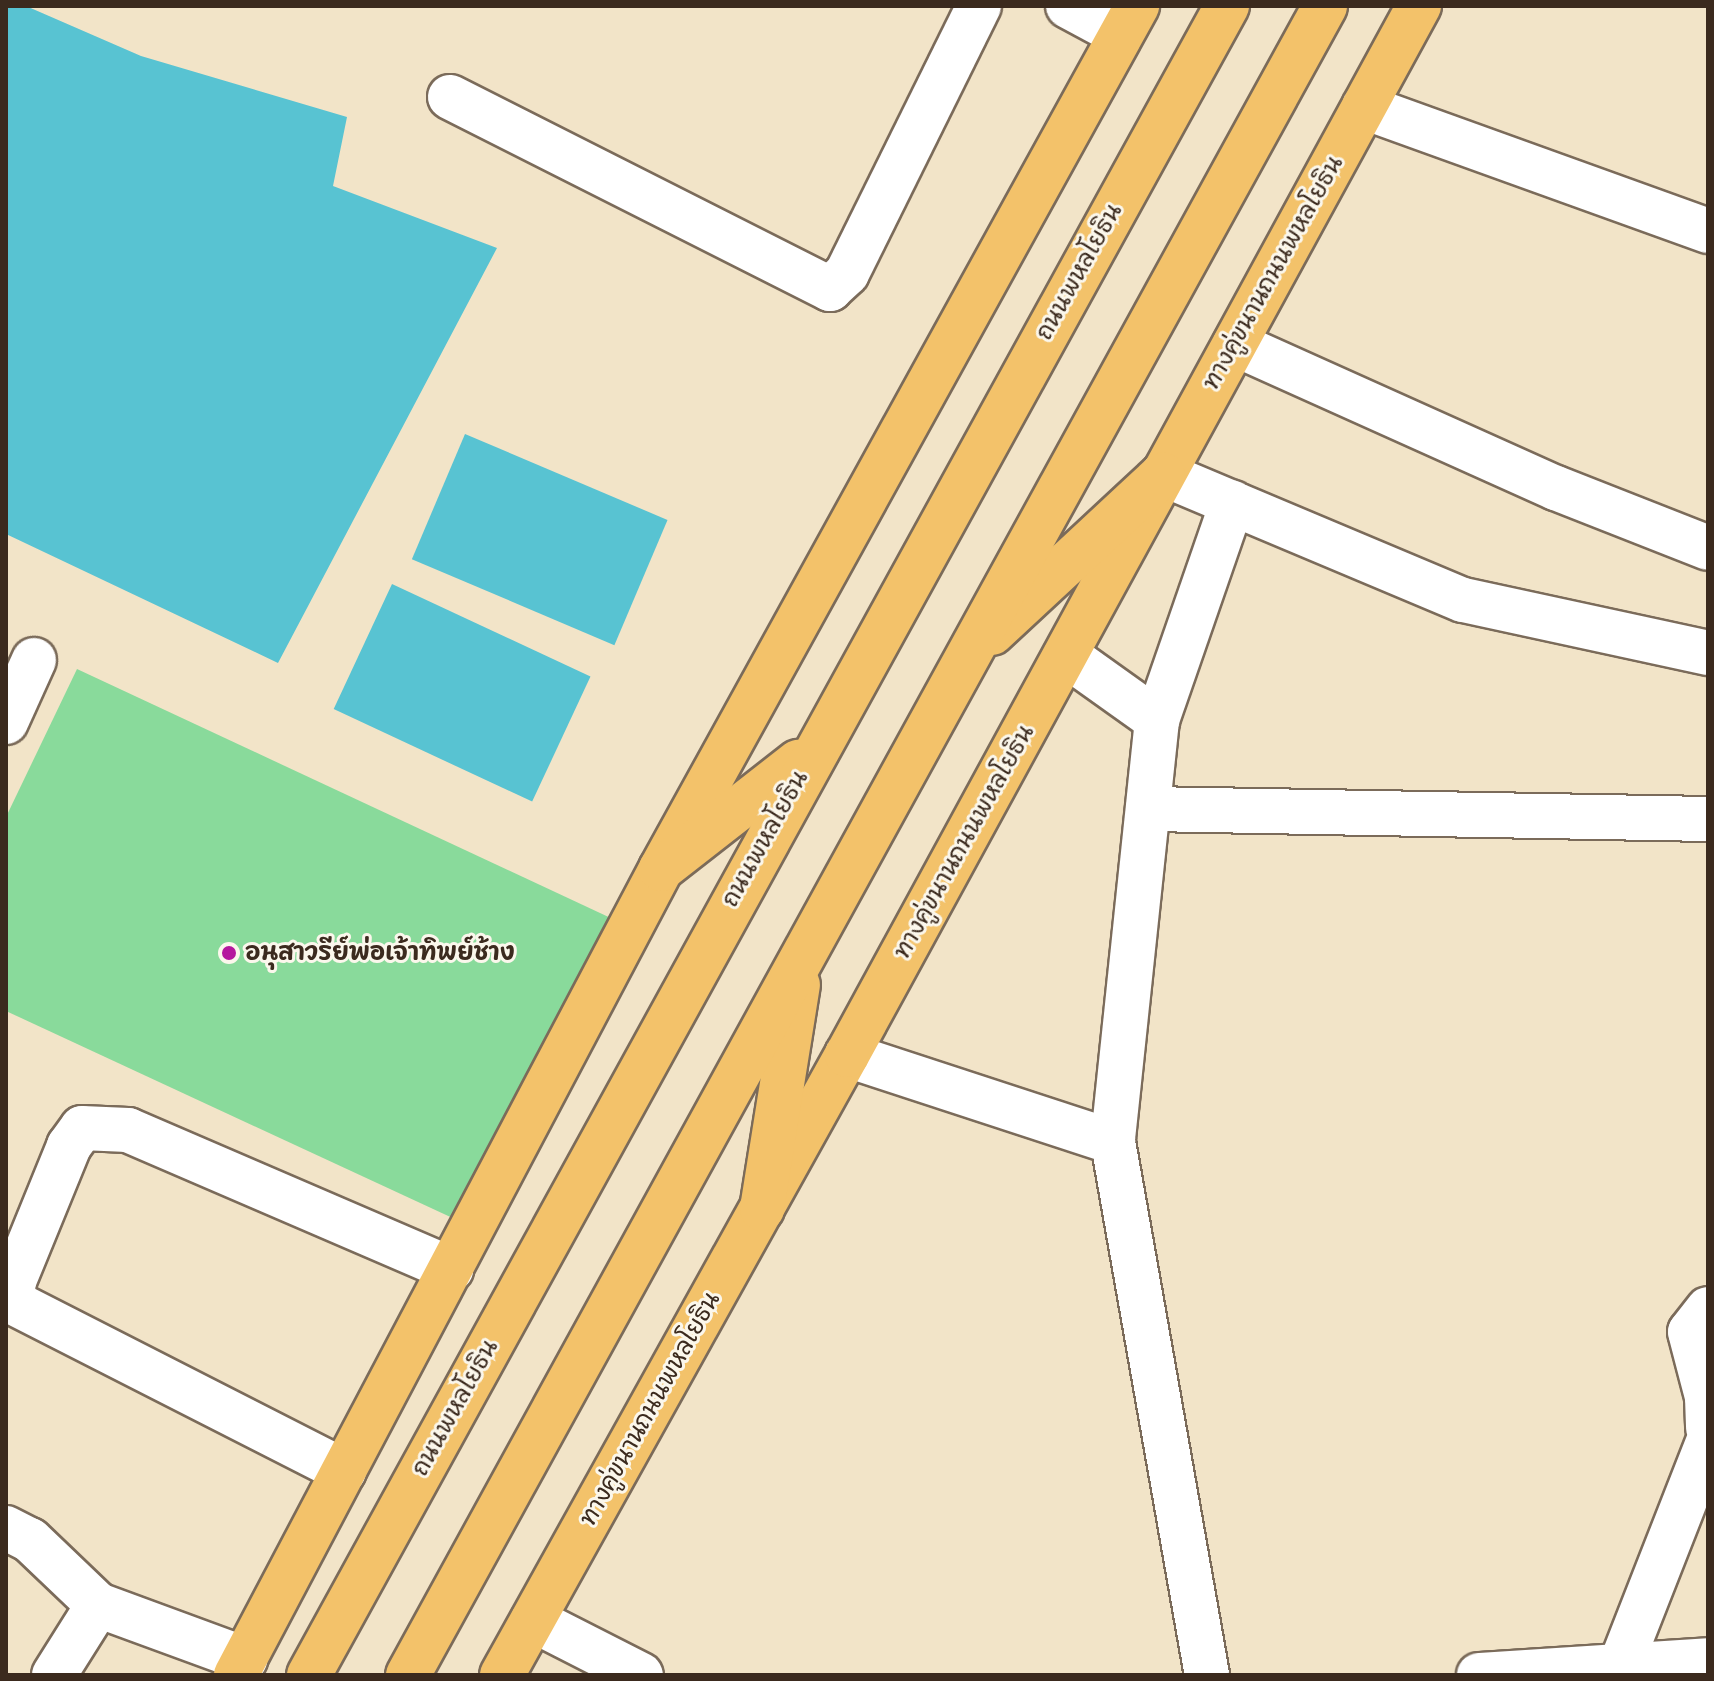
<!DOCTYPE html>
<meta charset="utf-8">
<style>
body{margin:0}
#map{position:relative;width:1714px;height:1681px;overflow:hidden;background:#f2e4c8;font-family:"Balsamiq Sans","Playpen Sans Thai",sans-serif}
div>[style]{position:absolute}
.green>*{inset:0;background:#89da9b}
.water>*{inset:0;background:#58c3d2;transform-origin:0 0}
.roads{filter:drop-shadow(2px 0 #7b6b5a) drop-shadow(-2px 0 #7b6b5a) drop-shadow(0 2px #7b6b5a) drop-shadow(0 -2px #7b6b5a)}
.minor>*{height:44px;margin:-22px;padding:0 22px;transform-origin:22px;border-radius:22px;background:#fff}
.major>*{height:44px;margin:-22px;padding:0 22px;transform-origin:22px;border-radius:22px;background:#f3c26a}
.highway>*{height:44px;margin:-22px;padding:0 22px;transform-origin:22px;border-radius:22px;background:#f3c26a}
.dots>*{width:22px;height:22px;translate:-50% -50%;box-sizing:border-box;border:4px solid #fbf7ec;border-radius:50%}
span{translate:-50% -50%;white-space:nowrap;text-align:center;line-height:1.15;-webkit-text-stroke:6px #fbf7ec;paint-order:stroke}
.street-label{font-size:24px;color:#3b2a1e}
.poi-label{font-size:24px;color:#3b2a1e;font-weight:700}
.left{translate:0 -50%;text-align:left}
.frame{position:absolute;inset:0;border:8px solid #3b2a1e;pointer-events:none}
</style>
<div id="map">
<div class="green">
<i style="clip-path:polygon(77px 669px,630px 927px,472px 1227px,6px 1011px,6px 817px)"></i>
</div>
<div class="water">
<i style="clip-path:polygon(6px 6px,26px 6px,141px 56px,347px 117px,333px 186px,497px 248px,278px 663px,6px 534px)"></i>
<i style="left:465px;top:434px;width:220px;height:136px;rotate:23deg"></i>
<i style="left:392px;top:584px;width:219px;height:138px;rotate:25deg"></i>
</div>
<div class="roads">
<div class="minor">
<i style="left:1068px;top:6px;width:59px;rotate:28.3deg"></i>
<i style="left:450px;top:97px;width:426px;rotate:26.8deg"></i>
<i style="left:830px;top:289px;width:23px;rotate:-43deg"></i>
<i style="left:847px;top:273px;width:298px;rotate:-63.7deg"></i>
<i style="left:1364px;top:107px;width:366px;rotate:19.8deg"></i>
<i style="left:1235px;top:344px;width:352px;rotate:24.2deg"></i>
<i style="left:1556px;top:488px;width:163px;rotate:21.5deg"></i>
<i style="left:1163px;top:474px;width:325px;rotate:22.8deg"></i>
<i style="left:1463px;top:600px;width:251px;rotate:12.2deg"></i>
<i style="left:1066px;top:655px;width:112px;rotate:35.5deg"></i>
<i style="left:1157px;top:720px;width:424px;rotate:96deg"></i>
<i style="left:1113px;top:1142px;width:541px;rotate:80deg"></i>
<i style="left:1157px;top:720px;width:230px;rotate:-70.9deg"></i>
<i style="left:6px;top:722px;width:68px;rotate:-65.7deg"></i>
<i style="left:1148px;top:809px;width:560px;rotate:1.02deg"></i>
<i style="left:847px;top:1055px;width:280px;rotate:18.1deg"></i>
<i style="left:1708px;top:1309px;width:29px;rotate:128deg"></i>
<i style="left:1690px;top:1332px;width:67px;rotate:75.3deg"></i>
<i style="left:1707px;top:1397px;width:31px;rotate:88deg"></i>
<i style="left:344px;top:1471px;width:373px;rotate:-153deg"></i>
<i style="left:12px;top:1302px;width:21px;rotate:-85deg"></i>
<i style="left:14px;top:1281px;width:146px;rotate:-67.8deg"></i>
<i style="left:69px;top:1146px;width:22px;rotate:-54deg"></i>
<i style="left:82px;top:1128px;width:46px;rotate:2.5deg"></i>
<i style="left:128px;top:1130px;width:352px;rotate:23.3deg"></i>
<i style="left:6px;top:1528px;width:27px;rotate:27deg"></i>
<i style="left:30px;top:1540px;width:94px;rotate:43.7deg"></i>
<i style="left:533px;top:1620px;width:121px;rotate:27deg"></i>
<i style="left:1621px;top:1664px;width:238px;rotate:-68.6deg"></i>
<i style="left:54px;top:1675px;width:83px;rotate:-57.8deg"></i>
<i style="left:98px;top:1605px;width:157px;rotate:20.2deg"></i>
<i style="left:1479px;top:1675px;width:229px;rotate:-3.7deg"></i>
</div>
<div class="major">
<i style="left:236px;top:1675px;width:911px;rotate:-62.2deg"></i>
<i style="left:661px;top:869px;width:986px;rotate:-61.12deg"></i>
<i style="left:502px;top:1675px;width:710px;rotate:-60.91deg"></i>
<i style="left:847px;top:1055px;width:1195px;rotate:-61.4deg"></i>
</div>
<div class="highway">
<i style="left:992px;top:633px;width:233px;rotate:-42.9deg"></i>
<i style="left:661px;top:869px;width:174px;rotate:-38deg"></i>
<i style="left:762px;top:1209px;width:227px;rotate:-80.9deg"></i>
<i style="left:309px;top:1675px;width:1905px;rotate:-61.19deg"></i>
<i style="left:408px;top:1675px;width:1904px;rotate:-61.21deg"></i>
</div>
</div>
<div class="dots">
<i style="left:229px;top:953px;background:#b5179e"></i>
</div>
<div class="street-label">
<span style="left:1079px;top:272px;rotate:-61deg">ถนนพหลโยธิน</span>
<span style="left:1273px;top:273px;rotate:-61deg">ทางคู่ขนานถนนพหลโยธิน</span>
<span style="left:765px;top:839px;rotate:-61deg">ถนนพหลโยธิน</span>
<span style="left:964px;top:842px;rotate:-61deg">ทางคู่ขนานถนนพหลโยธิน</span>
<span style="left:455px;top:1408px;rotate:-61deg">ถนนพหลโยธิน</span>
<span style="left:650px;top:1409px;rotate:-61deg">ทางคู่ขนานถนนพหลโยธิน</span>
</div>
<div class="poi-label">
<span class="left" style="left:245px;top:953px">อนุสาวรีย์พ่อเจ้าทิพย์ช้าง</span>
</div>
<div class="frame"></div>
</div>
